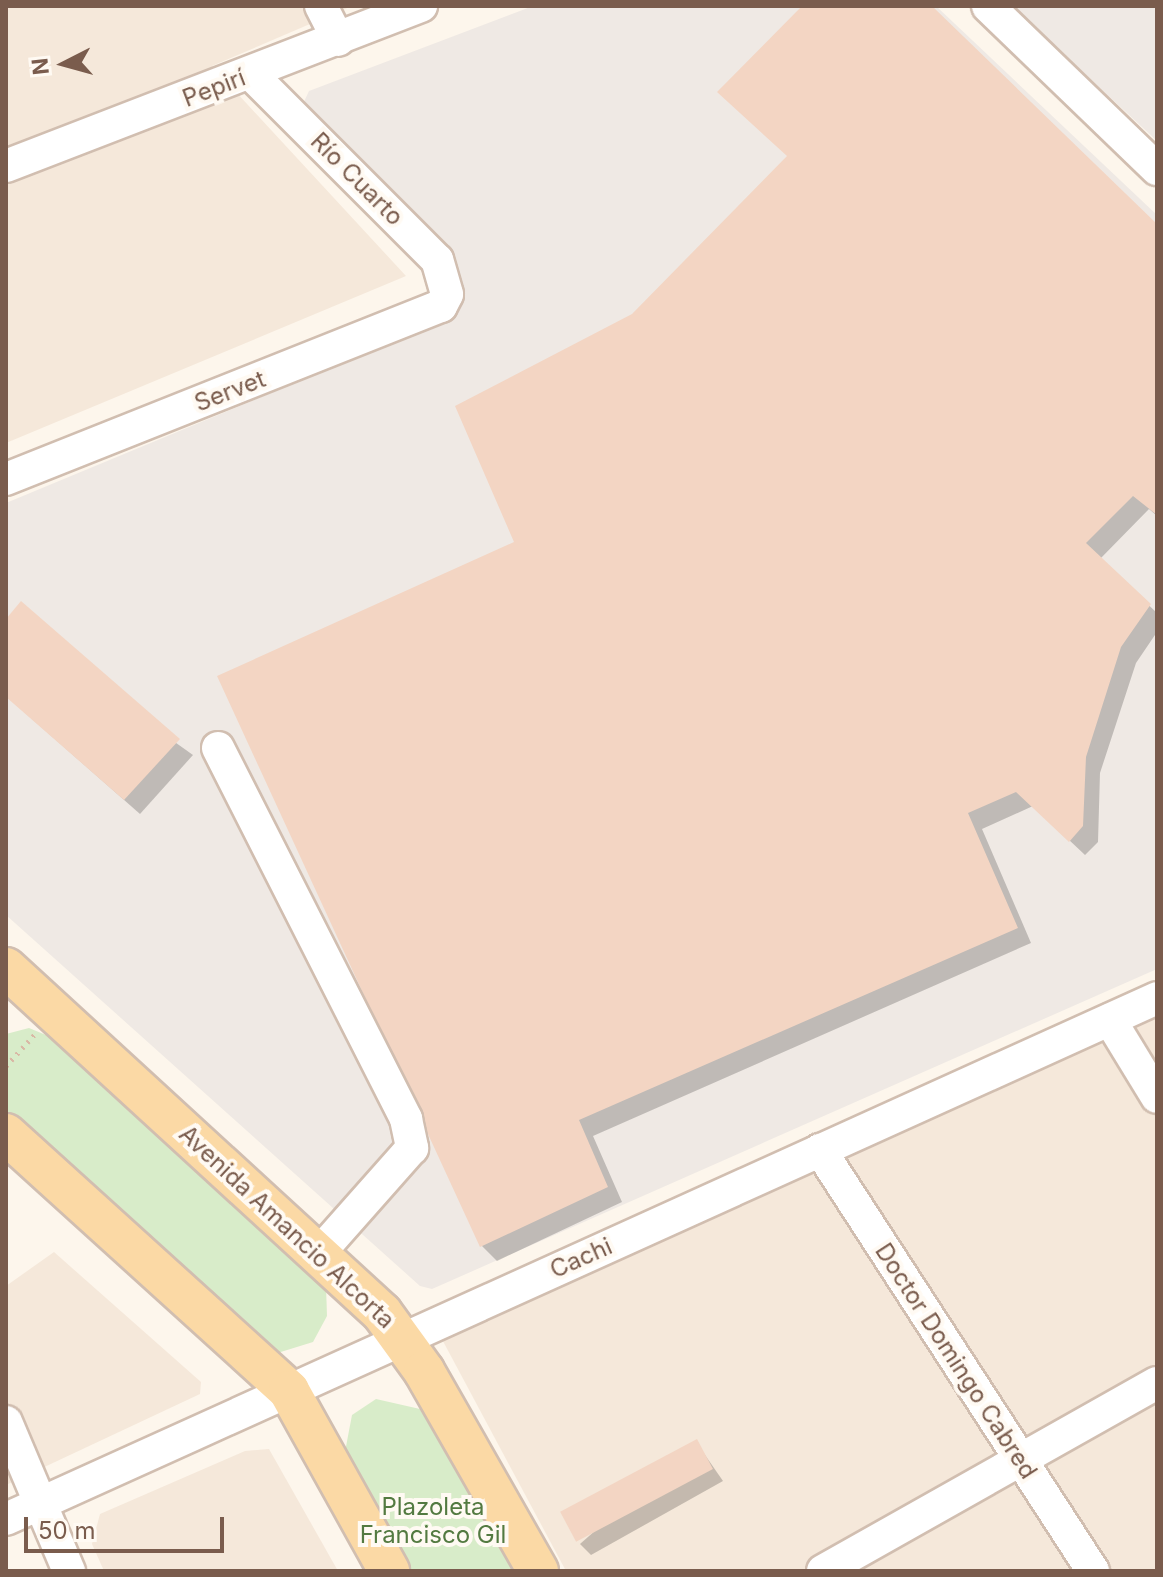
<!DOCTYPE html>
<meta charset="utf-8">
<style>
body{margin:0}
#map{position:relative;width:1163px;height:1577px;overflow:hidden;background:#fdf6ec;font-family:Inter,sans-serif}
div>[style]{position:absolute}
.residential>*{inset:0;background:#f5e8da}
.industrial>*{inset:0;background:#efe9e4}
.green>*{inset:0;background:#d8ecc9}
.shadow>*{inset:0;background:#0003}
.building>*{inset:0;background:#f3d5c3;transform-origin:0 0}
.path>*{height:5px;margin-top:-2.5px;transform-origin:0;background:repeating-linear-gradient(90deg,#d9b8a5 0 2px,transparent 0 8px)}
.roads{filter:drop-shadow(2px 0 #d1beb0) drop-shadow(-2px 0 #d1beb0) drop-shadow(0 2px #d1beb0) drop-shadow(0 -2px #d1beb0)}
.minor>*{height:32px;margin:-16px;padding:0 16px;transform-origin:16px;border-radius:16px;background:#fff}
.major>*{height:40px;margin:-20px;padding:0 20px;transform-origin:20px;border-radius:20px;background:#fbd9a5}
span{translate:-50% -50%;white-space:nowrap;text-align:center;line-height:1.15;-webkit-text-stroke:8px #fffaf3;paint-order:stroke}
.street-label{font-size:24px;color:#7a5c4d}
.park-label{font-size:24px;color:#537a41}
.frame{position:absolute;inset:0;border:8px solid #7a5c4d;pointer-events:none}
.north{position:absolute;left:24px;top:24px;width:80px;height:80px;-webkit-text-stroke:6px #fffaf3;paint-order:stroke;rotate:264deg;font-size:22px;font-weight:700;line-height:32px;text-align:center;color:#7a5c4d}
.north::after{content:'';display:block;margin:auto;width:28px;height:36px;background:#7a5c4d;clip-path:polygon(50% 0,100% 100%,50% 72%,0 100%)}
.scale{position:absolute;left:24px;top:1517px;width:200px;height:36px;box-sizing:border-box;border:4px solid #7a5c4d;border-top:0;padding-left:10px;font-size:24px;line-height:28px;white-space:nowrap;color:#7a5c4d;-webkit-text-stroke:6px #fffaf3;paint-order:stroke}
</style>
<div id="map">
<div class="residential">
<i style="clip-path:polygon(6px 6px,352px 6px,212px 66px,406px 276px,6px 443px)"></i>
<i style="clip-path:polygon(1157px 1016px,1157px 1571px,566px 1571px,437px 1330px)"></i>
<i style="clip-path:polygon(54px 1252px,201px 1382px,200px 1394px,6px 1485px,6px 1286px)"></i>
<i style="clip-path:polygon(269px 1449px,338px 1571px,104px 1571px,92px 1544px,100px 1514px,245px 1451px)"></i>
</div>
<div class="industrial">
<i style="clip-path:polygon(533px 6px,936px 6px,1157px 215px,1157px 969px,432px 1289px,420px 1286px,6px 915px,6px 503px,447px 320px,456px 308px,302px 106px,309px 91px)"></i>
<i style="clip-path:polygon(1012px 6px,1157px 6px,1157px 141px)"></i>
</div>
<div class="green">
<i style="clip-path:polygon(29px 1028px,58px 1040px,326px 1286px,327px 1316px,313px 1342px,271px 1355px,6px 1119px,6px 1034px)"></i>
<i style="clip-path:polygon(376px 1399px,420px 1409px,516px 1571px,408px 1571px,344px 1457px,352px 1415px)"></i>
</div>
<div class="shadow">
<i style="clip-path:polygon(805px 6px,929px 6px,1157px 226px,1157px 516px,1149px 509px,1100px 559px,1157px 613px,1157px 632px,1136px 663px,1100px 773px,1098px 842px,1085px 855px,1033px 806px,982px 829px,1031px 943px,593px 1136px,622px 1202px,497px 1261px,482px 1246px,517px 543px,633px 316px,789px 157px)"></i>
<i style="clip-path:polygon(6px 622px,193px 755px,140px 814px,6px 696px)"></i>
<i style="clip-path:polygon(696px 1442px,723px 1481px,591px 1555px,580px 1544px)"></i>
</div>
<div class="building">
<i style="clip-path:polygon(802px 6px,932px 6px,1157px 224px,1157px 515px,1133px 496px,1086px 543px,1151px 604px,1121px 647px,1086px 757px,1083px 826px,1069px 842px,1016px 792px,968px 813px,1018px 928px,579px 1120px,608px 1187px,480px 1247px,217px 676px,514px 542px,455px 406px,632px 314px,787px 156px,717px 92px)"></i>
<i style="clip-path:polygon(21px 601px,180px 739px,124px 800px,6px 697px,6px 619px)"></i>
<i style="left:697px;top:1439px;width:34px;height:155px;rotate:62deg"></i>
</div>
<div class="path">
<i style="left:6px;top:1066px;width:43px;rotate:-47.8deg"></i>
</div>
<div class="roads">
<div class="minor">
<i style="left:321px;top:6px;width:38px;rotate:63deg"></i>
<i style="left:988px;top:6px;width:235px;rotate:44deg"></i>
<i style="left:6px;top:166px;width:445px;rotate:-21.1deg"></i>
<i style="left:6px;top:479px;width:468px;rotate:-21.7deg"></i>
<i style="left:441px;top:306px;width:13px;rotate:-63deg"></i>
<i style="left:447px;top:294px;width:35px;rotate:-106deg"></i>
<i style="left:437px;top:260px;width:263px;rotate:-135deg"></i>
<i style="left:218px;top:748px;width:416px;rotate:63.1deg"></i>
<i style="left:406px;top:1119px;width:30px;rotate:78deg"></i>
<i style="left:412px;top:1148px;width:140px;rotate:131.5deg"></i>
<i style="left:1110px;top:1020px;width:90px;rotate:58.6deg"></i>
<i style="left:820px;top:1150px;width:502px;rotate:57.04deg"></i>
<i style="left:6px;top:1422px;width:162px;rotate:67.1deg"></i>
<i style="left:6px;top:1519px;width:1263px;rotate:-24.35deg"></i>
<i style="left:823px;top:1571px;width:383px;rotate:-29.4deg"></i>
</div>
<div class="major">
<i style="left:6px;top:968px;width:510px;rotate:42.54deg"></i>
<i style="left:382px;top:1313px;width:72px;rotate:54.1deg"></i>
<i style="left:424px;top:1371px;width:230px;rotate:60.3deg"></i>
<i style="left:6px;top:1134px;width:382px;rotate:42.2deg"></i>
<i style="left:289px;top:1391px;width:206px;rotate:60.9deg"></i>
</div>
</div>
<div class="street-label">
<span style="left:214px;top:88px;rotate:-21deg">Pepirí</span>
<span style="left:357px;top:179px;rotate:45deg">Río Cuarto</span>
<span style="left:230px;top:391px;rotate:-21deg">Servet</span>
<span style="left:287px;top:1227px;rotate:43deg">Avenida Amancio Alcorta</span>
<span style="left:581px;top:1258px;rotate:-24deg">Cachi</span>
<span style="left:956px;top:1361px;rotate:57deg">Doctor Domingo Cabred</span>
</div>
<div class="park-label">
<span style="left:433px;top:1521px">Plazoleta<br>Francisco Gil</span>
</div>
<div class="frame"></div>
<div class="north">N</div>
<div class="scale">50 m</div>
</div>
